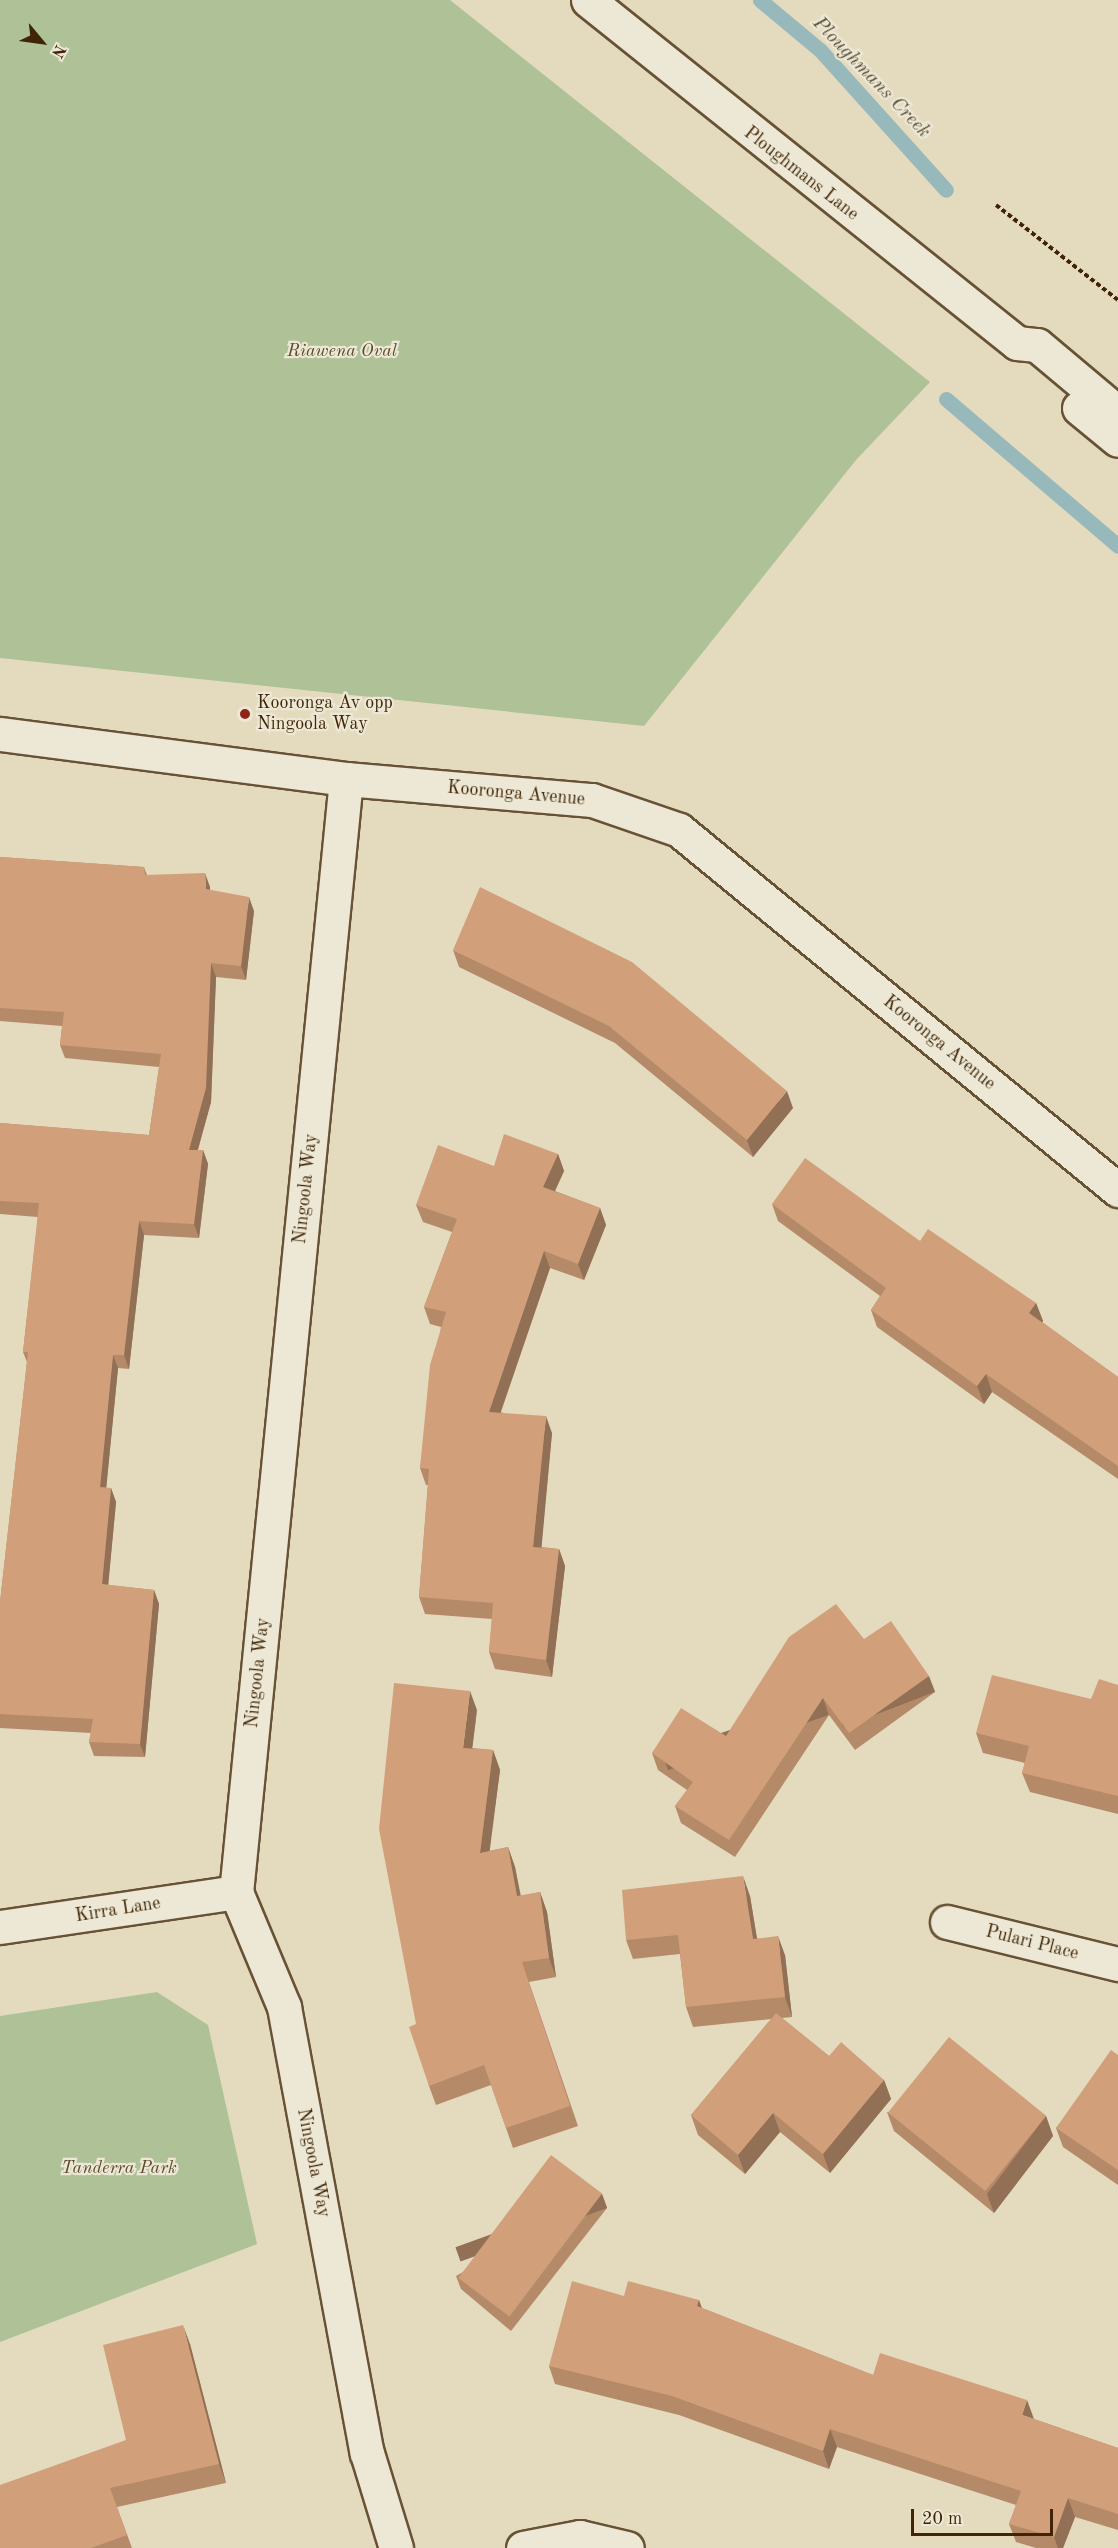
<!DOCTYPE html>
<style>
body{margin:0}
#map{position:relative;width:1118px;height:2548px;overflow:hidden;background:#e4dbbf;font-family:"Old Standard TT",serif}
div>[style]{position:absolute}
.green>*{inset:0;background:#aec197}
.stream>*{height:15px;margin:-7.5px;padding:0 7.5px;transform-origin:7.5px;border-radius:7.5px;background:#98b9bb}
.path>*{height:4px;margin-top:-2px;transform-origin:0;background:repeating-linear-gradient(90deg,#3f2405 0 4.5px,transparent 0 7.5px)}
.roads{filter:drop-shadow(2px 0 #685234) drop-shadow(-2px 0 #685234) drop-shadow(0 2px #685234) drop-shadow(0 -2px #685234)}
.minor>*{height:33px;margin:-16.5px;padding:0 16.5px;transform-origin:16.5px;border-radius:16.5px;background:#ede8d5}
.tertiary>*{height:33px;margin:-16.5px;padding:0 16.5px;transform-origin:16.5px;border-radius:16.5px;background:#ede8d5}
.wall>*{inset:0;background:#b48a69}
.shaded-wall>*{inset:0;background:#927055;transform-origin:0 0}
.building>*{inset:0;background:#d1a07a;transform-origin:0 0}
.dots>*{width:16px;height:16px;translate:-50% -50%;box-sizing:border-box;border:3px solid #ede8d5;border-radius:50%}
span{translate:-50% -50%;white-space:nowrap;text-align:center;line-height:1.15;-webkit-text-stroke:4.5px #ede8d5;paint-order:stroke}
.street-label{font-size:18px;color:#3f2405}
.park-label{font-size:18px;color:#5b4b2a;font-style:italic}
.poi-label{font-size:18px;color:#3f2405}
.left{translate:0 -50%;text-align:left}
.water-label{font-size:20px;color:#554932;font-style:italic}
.north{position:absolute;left:12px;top:12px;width:60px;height:60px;-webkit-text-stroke:4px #ede8d5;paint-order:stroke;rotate:119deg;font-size:16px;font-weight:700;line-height:24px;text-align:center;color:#3f2405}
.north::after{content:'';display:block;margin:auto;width:21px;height:27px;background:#3f2405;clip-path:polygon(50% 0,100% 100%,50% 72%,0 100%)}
.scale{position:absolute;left:911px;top:2509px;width:142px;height:27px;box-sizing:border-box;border:3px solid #3f2405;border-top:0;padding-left:8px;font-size:18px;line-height:21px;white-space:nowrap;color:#3f2405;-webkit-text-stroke:4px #ede8d5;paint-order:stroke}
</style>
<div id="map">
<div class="green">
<i style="clip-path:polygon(0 0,450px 0,930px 382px,856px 460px,644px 726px,0 658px)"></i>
<i style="clip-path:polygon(157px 1992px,208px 2025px,257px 2244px,0 2342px,0 2016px)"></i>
</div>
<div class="stream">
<i style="left:760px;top:0;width:78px;rotate:39.8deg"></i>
<i style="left:820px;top:50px;width:188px;rotate:48deg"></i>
<i style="left:946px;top:399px;width:226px;rotate:40.5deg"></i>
</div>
<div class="path">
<i style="left:996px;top:205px;width:155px;rotate:37.9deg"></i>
</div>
<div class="roads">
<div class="minor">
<i style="left:0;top:734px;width:349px;rotate:7.4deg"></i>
<i style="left:346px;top:779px;width:247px;rotate:4.9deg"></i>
<i style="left:592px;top:800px;width:92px;rotate:19deg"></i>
<i style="left:679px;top:830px;width:568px;rotate:39.35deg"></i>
<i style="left:346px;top:779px;width:1118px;rotate:95.64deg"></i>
<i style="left:236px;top:1892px;width:125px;rotate:67.3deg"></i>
<i style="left:284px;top:2007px;width:454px;rotate:79.5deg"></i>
<i style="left:367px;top:2453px;width:99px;rotate:73deg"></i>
<i style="left:947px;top:1922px;width:176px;rotate:13.8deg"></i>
<i style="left:0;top:1927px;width:239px;rotate:-8.4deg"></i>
<i style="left:523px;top:2548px;width:58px;rotate:-10.9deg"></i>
<i style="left:580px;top:2537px;width:48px;rotate:13.2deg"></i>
</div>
<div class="tertiary">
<i style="left:588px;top:0;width:549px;rotate:38.64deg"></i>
<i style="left:1017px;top:343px;width:20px;rotate:6deg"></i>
<i style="left:1037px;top:345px;width:106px;rotate:40deg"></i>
<i style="left:1079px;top:408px;width:50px;rotate:39.4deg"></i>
</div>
</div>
<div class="wall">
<i style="clip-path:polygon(0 857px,144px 867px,147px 875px,210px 887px,210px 890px,254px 911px,246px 980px,216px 977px,211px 1102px,198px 1150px,203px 1150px,208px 1164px,199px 1238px,144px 1235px,129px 1369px,118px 1368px,106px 1488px,111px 1488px,116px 1502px,108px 1585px,154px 1590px,159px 1604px,145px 1757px,94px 1756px,89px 1742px,91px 1733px,0 1728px,0 1602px,27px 1362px,23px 1352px,38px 1217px,0 1214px,0 1122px,0 1123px,149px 1135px,159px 1067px,65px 1058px,60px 1045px,62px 1026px,0 1021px)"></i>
<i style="clip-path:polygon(453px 950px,793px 1108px,753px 1157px,615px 1043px,459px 967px)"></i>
<i style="clip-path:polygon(558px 1154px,564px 1171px,555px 1191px,600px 1208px,606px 1225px,584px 1280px,550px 1268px,501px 1412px,552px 1433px,541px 1547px,559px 1549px,565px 1566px,552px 1677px,495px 1669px,489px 1652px,492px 1619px,425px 1614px,419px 1597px,428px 1485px,426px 1485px,420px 1468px,441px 1327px,430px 1324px,424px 1307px,452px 1232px,423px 1222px,416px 1205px)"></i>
<i style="clip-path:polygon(772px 1204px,920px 1241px,1036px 1303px,1043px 1321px,1042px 1322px,1118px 1377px,1118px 1479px,992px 1392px,984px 1404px,877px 1327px,871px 1310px,880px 1296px,778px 1221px)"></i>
<i style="clip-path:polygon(864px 1639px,935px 1692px,855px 1750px,829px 1715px,735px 1857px,681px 1823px,675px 1806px,687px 1790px,658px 1770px,652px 1753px,726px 1736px)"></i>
<i style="clip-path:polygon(1118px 1685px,1118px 1814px,1030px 1792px,1022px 1773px,1025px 1763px,983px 1753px,976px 1733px,1091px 1699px)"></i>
<i style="clip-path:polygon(477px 1710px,472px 1748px,493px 1750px,500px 1770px,489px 1851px,508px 1847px,515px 1867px,521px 1896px,540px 1892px,547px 1912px,556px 1977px,529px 1982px,578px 2126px,513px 2148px,491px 2085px,436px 2105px,429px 2086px,416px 2024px)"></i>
<i style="clip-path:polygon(750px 1896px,757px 1938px,785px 1955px,792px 2017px,782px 2018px,829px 2056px,884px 2080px,891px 2099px,830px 2173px,780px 2132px,745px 2174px,698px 2135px,691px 2115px,771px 2019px,693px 2027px,686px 2007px,680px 1954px,633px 1959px,626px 1940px)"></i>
<i style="clip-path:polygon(1118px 2055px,1118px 2185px,1063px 2147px,1056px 2128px)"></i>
<i style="clip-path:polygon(887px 2112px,1046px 2116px,1053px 2136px,994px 2213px,894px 2131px)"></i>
<i style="clip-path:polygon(602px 2194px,607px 2208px,511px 2331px,461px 2289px,456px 2276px)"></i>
<i style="clip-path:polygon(624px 2296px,699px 2300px,702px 2308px,873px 2375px,1034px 2419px,1118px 2448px,1118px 2530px,1075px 2517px,1063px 2548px,1036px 2548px,1016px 2542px,1009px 2524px,1016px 2505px,837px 2447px,829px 2469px,679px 2415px,555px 2384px,549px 2366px)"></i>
<i style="clip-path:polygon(190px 2344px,226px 2483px,117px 2507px,132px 2548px,0 2548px,126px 2440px)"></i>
</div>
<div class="shaded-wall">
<i style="clip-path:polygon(205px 873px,210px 887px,211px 903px,206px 889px)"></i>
<i style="clip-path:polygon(249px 897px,254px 911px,246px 980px,241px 966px)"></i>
<i style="clip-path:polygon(211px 963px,216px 977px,211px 1102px,194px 1163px,189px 1150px)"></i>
<i style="clip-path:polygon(787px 1091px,793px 1108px,753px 1157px,747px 1140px)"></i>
<i style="clip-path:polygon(203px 1150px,208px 1164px,199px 1238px,194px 1224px)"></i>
<i style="clip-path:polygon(558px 1154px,564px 1171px,549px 1204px,543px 1187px)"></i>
<i style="clip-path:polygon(600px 1208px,606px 1225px,584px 1280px,578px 1264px)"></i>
<i style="clip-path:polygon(139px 1221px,144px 1235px,129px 1369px,124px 1355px)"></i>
<i style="clip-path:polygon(544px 1251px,550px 1268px,495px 1428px,489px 1412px)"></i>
<i style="clip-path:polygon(1036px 1303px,1043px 1321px,1036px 1330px,1029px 1313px)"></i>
<i style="clip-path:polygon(113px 1355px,118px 1368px,105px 1501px,100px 1487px)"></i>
<i style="clip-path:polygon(986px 1374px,992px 1392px,984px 1404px,977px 1386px)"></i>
<i style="clip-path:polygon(546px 1416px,552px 1433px,540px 1564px,533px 1547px)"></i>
<i style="clip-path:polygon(111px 1488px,116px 1502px,107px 1598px,102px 1584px)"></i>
<i style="clip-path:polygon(559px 1549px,565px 1566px,552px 1677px,546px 1660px)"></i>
<i style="clip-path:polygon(154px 1590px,159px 1604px,145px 1757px,140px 1744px)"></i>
<i style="left:929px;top:1676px;width:17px;height:98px;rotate:69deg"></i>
<i style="clip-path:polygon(470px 1691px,477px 1710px,470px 1767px,463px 1748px)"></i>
<i style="left:823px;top:1698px;width:18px;height:170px;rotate:71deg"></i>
<i style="clip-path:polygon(493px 1750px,500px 1770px,487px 1872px,480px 1853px)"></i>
<i style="clip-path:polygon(508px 1847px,515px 1867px,524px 1916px,517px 1896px)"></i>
<i style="clip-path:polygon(743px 1876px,750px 1896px,760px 1958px,753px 1939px)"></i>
<i style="clip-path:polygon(540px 1892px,547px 1912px,556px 1977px,549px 1958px)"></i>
<i style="clip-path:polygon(778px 1936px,785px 1955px,792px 2017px,785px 1997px)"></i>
<i style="clip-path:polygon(884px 2080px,891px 2099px,830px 2173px,823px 2154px)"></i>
<i style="clip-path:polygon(773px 2113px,780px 2132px,745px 2174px,738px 2155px)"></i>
<i style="clip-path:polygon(1046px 2116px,1053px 2136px,994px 2213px,987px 2194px)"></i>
<i style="left:602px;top:2194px;width:15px;height:156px;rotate:70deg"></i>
<i style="clip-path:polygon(699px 2300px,705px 2318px,697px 2306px)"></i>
<i style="clip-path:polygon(183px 2325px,190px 2344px,226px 2483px,219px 2464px)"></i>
<i style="clip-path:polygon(1027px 2400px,1034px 2419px,1022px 2415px)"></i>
<i style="clip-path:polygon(830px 2429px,837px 2447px,829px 2469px,823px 2451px)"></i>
<i style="clip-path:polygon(1068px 2498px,1075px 2517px,1063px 2548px,1058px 2548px,1054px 2537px)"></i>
</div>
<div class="building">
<i style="clip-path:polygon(0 857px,144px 867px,145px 875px,205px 873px,206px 889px,249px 897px,241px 966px,211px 963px,206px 1088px,189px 1150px,203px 1150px,194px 1224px,139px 1221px,124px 1355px,113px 1355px,100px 1487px,111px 1488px,102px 1584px,154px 1590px,140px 1744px,89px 1742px,93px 1719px,0 1714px,0 1602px,28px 1352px,23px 1352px,39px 1203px,0 1201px,0 1123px,149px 1135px,161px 1054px,60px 1045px,64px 1012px,0 1008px)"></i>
<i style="clip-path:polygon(480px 887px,632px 962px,787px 1091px,747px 1140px,609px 1026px,453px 950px)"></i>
<i style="clip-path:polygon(504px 1134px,558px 1154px,543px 1187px,600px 1208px,578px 1264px,544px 1251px,489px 1412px,546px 1416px,533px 1547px,559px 1549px,546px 1660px,489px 1652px,493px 1603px,419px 1597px,429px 1469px,420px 1468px,430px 1365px,446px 1312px,424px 1307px,457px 1219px,416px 1205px,438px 1145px,494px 1166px)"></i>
<i style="clip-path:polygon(805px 1158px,920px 1241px,928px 1229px,1036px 1303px,1029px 1313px,1118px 1377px,1118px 1466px,986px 1374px,977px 1386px,871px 1310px,886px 1288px,772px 1204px)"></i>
<i style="clip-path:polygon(836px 1604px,864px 1639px,891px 1621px,929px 1676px,849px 1733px,823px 1698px,729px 1840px,675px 1806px,693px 1782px,652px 1753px,681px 1708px,726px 1736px,789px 1637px)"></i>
<i style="clip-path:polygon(992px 1675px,1091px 1699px,1099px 1679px,1118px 1685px,1118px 1796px,1022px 1773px,1029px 1746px,976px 1733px)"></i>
<i style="clip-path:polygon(394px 1683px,470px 1691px,463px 1748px,493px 1750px,480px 1853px,508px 1847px,517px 1896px,540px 1892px,549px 1958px,522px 1962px,570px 2106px,506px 2128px,484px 2065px,429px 2086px,409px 2027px,416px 2024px,379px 1829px)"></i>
<i style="clip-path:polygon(743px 1876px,753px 1939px,778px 1936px,785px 1997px,686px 2007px,678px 1935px,626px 1940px,622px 1890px)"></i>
<i style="clip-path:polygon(776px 2013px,829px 2056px,841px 2042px,884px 2080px,823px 2154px,773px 2113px,738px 2155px,691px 2115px)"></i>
<i style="left:949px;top:2037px;width:125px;height:97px;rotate:39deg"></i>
<i style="clip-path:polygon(1111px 2050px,1118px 2055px,1118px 2170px,1056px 2128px)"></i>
<i style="left:551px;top:2155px;width:64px;height:154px;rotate:37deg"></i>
<i style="clip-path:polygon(572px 2281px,624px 2296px,628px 2281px,699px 2300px,697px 2306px,873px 2375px,880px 2353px,1027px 2400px,1022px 2415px,1118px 2448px,1118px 2514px,1068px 2498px,1054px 2537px,1009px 2524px,1021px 2491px,830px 2429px,823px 2451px,672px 2396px,549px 2366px)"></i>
<i style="clip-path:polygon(183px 2325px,219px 2464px,110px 2488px,127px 2535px,91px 2548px,0 2548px,0 2485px,126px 2440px,103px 2345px)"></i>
</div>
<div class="dots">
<i style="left:245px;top:714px;background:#8f2418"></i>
</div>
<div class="street-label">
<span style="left:801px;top:174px;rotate:38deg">Ploughmans Lane</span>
<span style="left:516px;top:794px;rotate:5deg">Kooronga Avenue</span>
<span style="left:939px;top:1043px;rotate:39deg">Kooronga Avenue</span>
<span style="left:306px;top:1189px;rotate:-84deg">Ningoola Way</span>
<span style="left:258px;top:1673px;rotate:-84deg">Ningoola Way</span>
<span style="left:118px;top:1910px;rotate:-9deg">Kirra Lane</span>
<span style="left:1032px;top:1943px;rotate:14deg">Pulari Place</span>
<span style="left:313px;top:2163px;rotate:79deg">Ningoola Way</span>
</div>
<div class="park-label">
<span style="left:342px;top:351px">Riawena Oval</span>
<span style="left:119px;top:2168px">Tanderra Park</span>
</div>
<div class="poi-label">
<span class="left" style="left:257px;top:714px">Kooronga Av opp<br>Ningoola Way</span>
</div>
<div class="water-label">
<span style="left:871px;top:78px;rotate:46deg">Ploughmans Creek</span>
</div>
<div class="north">N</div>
<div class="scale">20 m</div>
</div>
